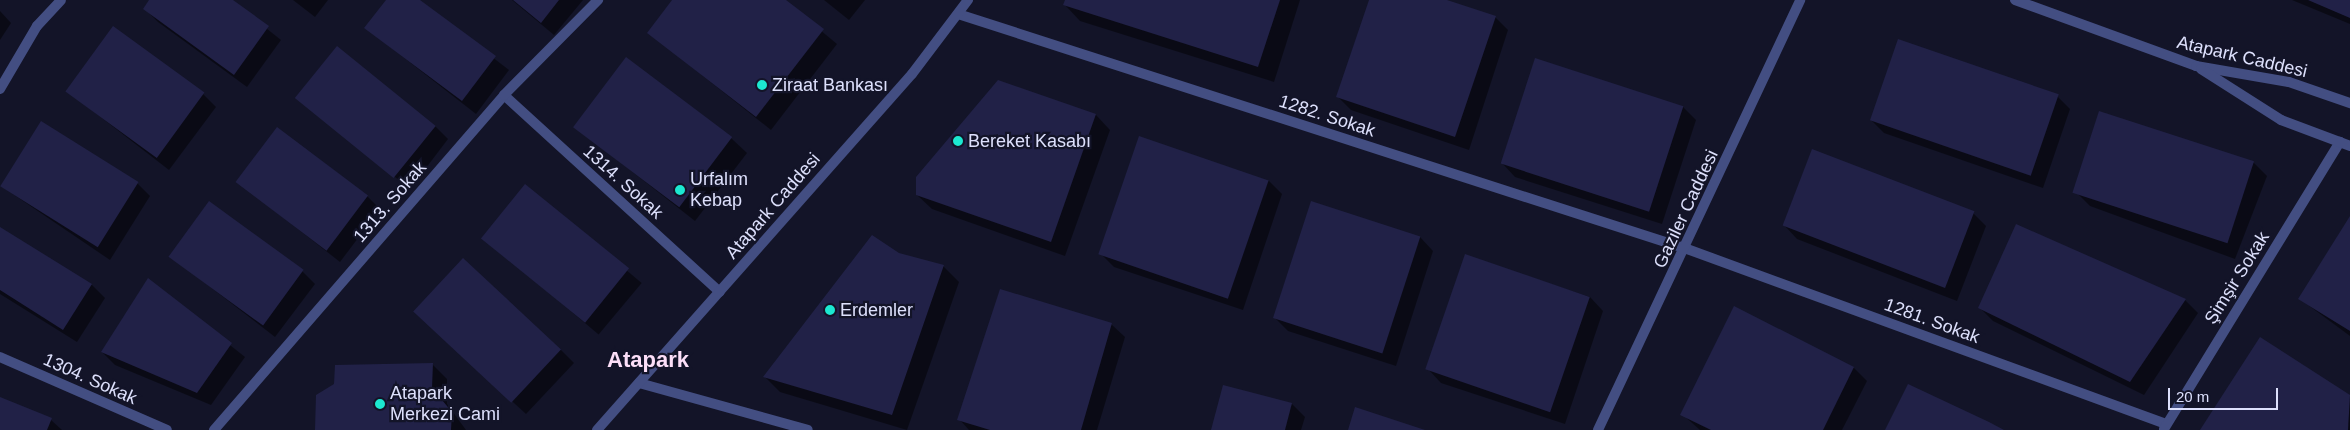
<!DOCTYPE html>
<meta charset="utf-8">
<style>
body{margin:0}
#map{position:relative;width:2350px;height:430px;overflow:hidden;background:#131428;font-family:Arial,sans-serif}
div>[style]{position:absolute}
.shadow>*{inset:0;background:#0007;transform-origin:0 0}
.building>*{inset:0;background:#212147;transform-origin:0 0}
.minor>*{height:10px;margin:-5px;padding:0 5px;transform-origin:5px;border-radius:5px;background:#434e82}
.tertiary>*{height:10px;margin:-5px;padding:0 5px;transform-origin:5px;border-radius:5px;background:#434e82}
.dots>*{width:14px;height:14px;translate:-50% -50%;box-sizing:border-box;border:2px solid #131428;border-radius:50%}
span{translate:-50% -50%;white-space:nowrap;text-align:center;line-height:1.15;-webkit-text-stroke:4.5px #131428;paint-order:stroke}
.street-label{font-size:18px;color:#dde0fc}
.poi-label{font-size:18px;color:#dde0fc}
.left{translate:0 -50%;text-align:left}
.district-label{font-size:22px;color:#fcdff8;font-weight:700}
.scale{position:absolute;left:2168px;top:388px;width:110px;height:22px;box-sizing:border-box;border:2px solid #dde0fc;border-top:0;padding-left:6px;font-size:15px;line-height:18px;white-space:nowrap;color:#dde0fc;-webkit-text-stroke:4px #131428;paint-order:stroke}
</style>
<div id="map">
<div class="shadow">
<i style="clip-path:polygon(151px 0,231px 0,281px 40px,247px 87px,158px 22px,145px 9px)"></i>
<i style="clip-path:polygon(293px 0,328px 0,315px 17px)"></i>
<i style="clip-path:polygon(387px 0,418px 0,509px 70px,476px 114px,366px 28px)"></i>
<i style="clip-path:polygon(512px 0,583px 0,554px 35px)"></i>
<i style="clip-path:polygon(674px 0,784px 0,837px 44px,771px 130px,649px 33px)"></i>
<i style="clip-path:polygon(824px 0,865px 0,849px 20px)"></i>
<i style="clip-path:polygon(1066px 0,1300px 0,1274px 82px,1080px 21px,1065px 5px)"></i>
<i style="clip-path:polygon(1370px 0,1443px 0,1495px 17px,1508px 30px,1469px 150px,1351px 110px,1338px 97px)"></i>
<i style="clip-path:polygon(2292px 0,2350px 0,2350px 24px)"></i>
<i style="clip-path:polygon(0 11px,11px 23px,0 40px)"></i>
<i style="clip-path:polygon(1536px 59px,1683px 107px,1696px 120px,1662px 224px,1515px 177px,1502px 163px)"></i>
<i style="clip-path:polygon(67px 91px,203px 94px,216px 107px,169px 170px)"></i>
<i style="clip-path:polygon(2057px 96px,2070px 109px,2043px 188px,1884px 133px,1871px 120px)"></i>
<i style="clip-path:polygon(300px 101px,435px 126px,448px 139px,410px 189px)"></i>
<i style="clip-path:polygon(1096px 115px,1110px 130px,1065px 256px,932px 209px,917px 195px)"></i>
<i style="clip-path:polygon(574px 126px,731px 138px,747px 153px,695px 221px)"></i>
<i style="clip-path:polygon(2254px 163px,2267px 176px,2235px 259px,2090px 206px,2077px 193px)"></i>
<i style="clip-path:polygon(1269px 181px,1282px 194px,1243px 310px,1114px 267px,1101px 254px)"></i>
<i style="clip-path:polygon(238px 182px,367px 196px,380px 209px,340px 262px)"></i>
<i style="clip-path:polygon(137px 183px,150px 196px,110px 260px,1px 186px)"></i>
<i style="left:526px;top:186px;width:151px;height:67px;rotate:40deg"></i>
<i style="clip-path:polygon(1973px 213px,1986px 226px,1957px 301px,1797px 239px,1784px 225px)"></i>
<i style="clip-path:polygon(2350px 218px,2350px 336px,2300px 299px)"></i>
<i style="clip-path:polygon(2017px 226px,2185px 300px,2198px 313px,2144px 395px,1993px 321px,1980px 308px)"></i>
<i style="clip-path:polygon(0 228px,92px 285px,105px 298px,77px 342px,0 294px)"></i>
<i style="clip-path:polygon(1420px 237px,1433px 251px,1396px 366px,1288px 331px,1275px 318px)"></i>
<i style="clip-path:polygon(899px 255px,943px 266px,959px 282px,907px 430px,780px 392px,765px 377px)"></i>
<i style="clip-path:polygon(170px 256px,302px 271px,315px 284px,275px 337px)"></i>
<i style="clip-path:polygon(1466px 256px,1590px 297px,1603px 311px,1565px 424px,1441px 383px,1428px 369px)"></i>
<i style="clip-path:polygon(148px 280px,245px 357px,211px 405px,115px 365px,102px 352px)"></i>
<i style="clip-path:polygon(1735px 308px,1854px 368px,1867px 381px,1842px 430px,1700px 430px,1682px 414px)"></i>
<i style="clip-path:polygon(1111px 324px,1125px 337px,1097px 430px,969px 430px,959px 419px)"></i>
<i style="clip-path:polygon(429px 325px,561px 350px,574px 363px,526px 414px)"></i>
<i style="clip-path:polygon(2261px 339px,2350px 396px,2350px 430px,2202px 430px)"></i>
<i style="clip-path:polygon(432px 364px,447px 379px,447px 404px,466px 430px,317px 430px)"></i>
<i style="clip-path:polygon(0 399px,51px 420px,62px 430px,0 430px)"></i>
<i style="clip-path:polygon(1292px 404px,1305px 417px,1301px 430px,1212px 430px)"></i>
</div>
<div class="building">
<i style="clip-path:polygon(149px 0,233px 0,269px 26px,234px 75px,143px 9px)"></i>
<i style="clip-path:polygon(386px 0,420px 0,496px 56px,462px 101px,364px 28px)"></i>
<i style="clip-path:polygon(513px 0,559px 0,541px 23px)"></i>
<i style="clip-path:polygon(672px 0,786px 0,824px 29px,756px 117px,647px 33px)"></i>
<i style="clip-path:polygon(1065px 0,1280px 0,1258px 67px,1063px 5px)"></i>
<i style="clip-path:polygon(1369px 0,1447px 0,1496px 16px,1455px 137px,1336px 97px)"></i>
<i style="clip-path:polygon(2308px 0,2350px 0,2350px 18px)"></i>
<i style="left:113px;top:26px;width:113px;height:81px;rotate:36deg"></i>
<i style="left:1898px;top:39px;width:170px;height:86px;rotate:19deg"></i>
<i style="left:337px;top:46px;width:127px;height:67px;rotate:39deg"></i>
<i style="left:626px;top:57px;width:133px;height:88px;rotate:37deg"></i>
<i style="left:1535px;top:58px;width:156px;height:111px;rotate:18deg"></i>
<i style="clip-path:polygon(998px 80px,1096px 114px,1051px 242px,916px 195px,916px 177px)"></i>
<i style="left:2099px;top:111px;width:163px;height:86px;rotate:18deg"></i>
<i style="left:41px;top:121px;width:115px;height:77px;rotate:32deg"></i>
<i style="left:277px;top:127px;width:114px;height:69px;rotate:37deg"></i>
<i style="left:1139px;top:136px;width:137px;height:125px;rotate:19deg"></i>
<i style="left:1812px;top:149px;width:174px;height:82px;rotate:21deg"></i>
<i style="left:525px;top:184px;width:134px;height:70px;rotate:39deg"></i>
<i style="left:209px;top:201px;width:117px;height:69px;rotate:36deg"></i>
<i style="left:1311px;top:201px;width:115px;height:123px;rotate:18deg"></i>
<i style="clip-path:polygon(2350px 216px,2350px 331px,2298px 299px)"></i>
<i style="clip-path:polygon(2016px 224px,2186px 299px,2130px 382px,1978px 308px)"></i>
<i style="clip-path:polygon(0 227px,92px 284px,63px 330px,0 290px)"></i>
<i style="clip-path:polygon(872px 235px,899px 253px,944px 265px,892px 415px,763px 377px)"></i>
<i style="left:1465px;top:254px;width:132px;height:122px;rotate:19deg"></i>
<i style="left:463px;top:258px;width:134px;height:73px;rotate:43deg"></i>
<i style="clip-path:polygon(148px 278px,232px 343px,197px 393px,101px 352px)"></i>
<i style="clip-path:polygon(1000px 289px,1112px 323px,1081px 430px,990px 430px,957px 420px)"></i>
<i style="clip-path:polygon(1734px 306px,1854px 367px,1823px 430px,1711px 430px,1680px 415px)"></i>
<i style="clip-path:polygon(2260px 337px,2350px 395px,2348px 430px,2200px 430px)"></i>
<i style="clip-path:polygon(433px 363px,432px 388px,452px 412px,451px 430px,315px 430px,316px 395px,334px 384px,335px 365px)"></i>
<i style="clip-path:polygon(1908px 384px,1989px 422px,2004px 430px,1885px 430px)"></i>
<i style="clip-path:polygon(1223px 385px,1292px 403px,1285px 430px,1211px 430px)"></i>
<i style="clip-path:polygon(0 397px,52px 418px,47px 430px,0 430px)"></i>
<i style="clip-path:polygon(1355px 407px,1425px 430px,1348px 430px)"></i>
</div>
<div class="minor">
<i style="left:958px;top:14px;width:766px;rotate:17.87deg"></i>
<i style="left:1687px;top:249px;width:510px;rotate:20.07deg"></i>
<i style="left:0;top:89px;width:73px;rotate:-59.6deg"></i>
<i style="left:37px;top:26px;width:35px;rotate:-47deg"></i>
<i style="left:504px;top:95px;width:292px;rotate:42.4deg"></i>
<i style="left:0;top:357px;width:182px;rotate:23.6deg"></i>
<i style="left:639px;top:383px;width:175px;rotate:15.5deg"></i>
<i style="left:2164px;top:429px;width:337px;rotate:-58.5deg"></i>
<i style="left:214px;top:430px;width:443px;rotate:-49.1deg"></i>
<i style="left:504px;top:95px;width:134px;rotate:-45.3deg"></i>
<i style="left:1598px;top:430px;width:475px;rotate:-64.8deg"></i>
</div>
<div class="tertiary">
<i style="left:2015px;top:0;width:193px;rotate:20deg"></i>
<i style="left:2196px;top:66px;width:94px;rotate:9.8deg"></i>
<i style="left:2289px;top:82px;width:65px;rotate:19deg"></i>
<i style="left:2201px;top:69px;width:95px;rotate:32.5deg"></i>
<i style="left:2281px;top:120px;width:74px;rotate:20.6deg"></i>
<i style="left:597px;top:430px;width:475px;rotate:-48.5deg"></i>
<i style="left:912px;top:74px;width:93px;rotate:-52.9deg"></i>
</div>
<div class="dots">
<i style="left:762px;top:85px;background:#1ce8d1"></i>
<i style="left:958px;top:141px;background:#1ce8d1"></i>
<i style="left:680px;top:190px;background:#1ce8d1"></i>
<i style="left:830px;top:310px;background:#1ce8d1"></i>
<i style="left:380px;top:404px;background:#1ce8d1"></i>
</div>
<div class="street-label">
<span style="left:2242px;top:57px;rotate:13deg">Atapark Caddesi</span>
<span style="left:1327px;top:116px;rotate:18deg">1282. Sokak</span>
<span style="left:623px;top:182px;rotate:42deg">1314. Sokak</span>
<span style="left:390px;top:202px;rotate:-49deg">1313. Sokak</span>
<span style="left:773px;top:206px;rotate:-49deg">Atapark Caddesi</span>
<span style="left:1686px;top:209px;rotate:-65deg">Gaziler Caddesi</span>
<span style="left:2237px;top:278px;rotate:-58deg">Şimşir Sokak</span>
<span style="left:1932px;top:321px;rotate:20deg">1281. Sokak</span>
<span style="left:90px;top:379px;rotate:24deg">1304. Sokak</span>
</div>
<div class="poi-label">
<span class="left" style="left:772px;top:85px">Ziraat Bankası</span>
<span class="left" style="left:968px;top:141px">Bereket Kasabı</span>
<span class="left" style="left:690px;top:190px">Urfalım<br>Kebap</span>
<span class="left" style="left:840px;top:310px">Erdemler</span>
<span class="left" style="left:390px;top:404px">Atapark<br>Merkezi Cami</span>
</div>
<div class="district-label">
<span style="left:648px;top:360px">Atapark</span>
</div>
<div class="scale">20 m</div>
</div>
